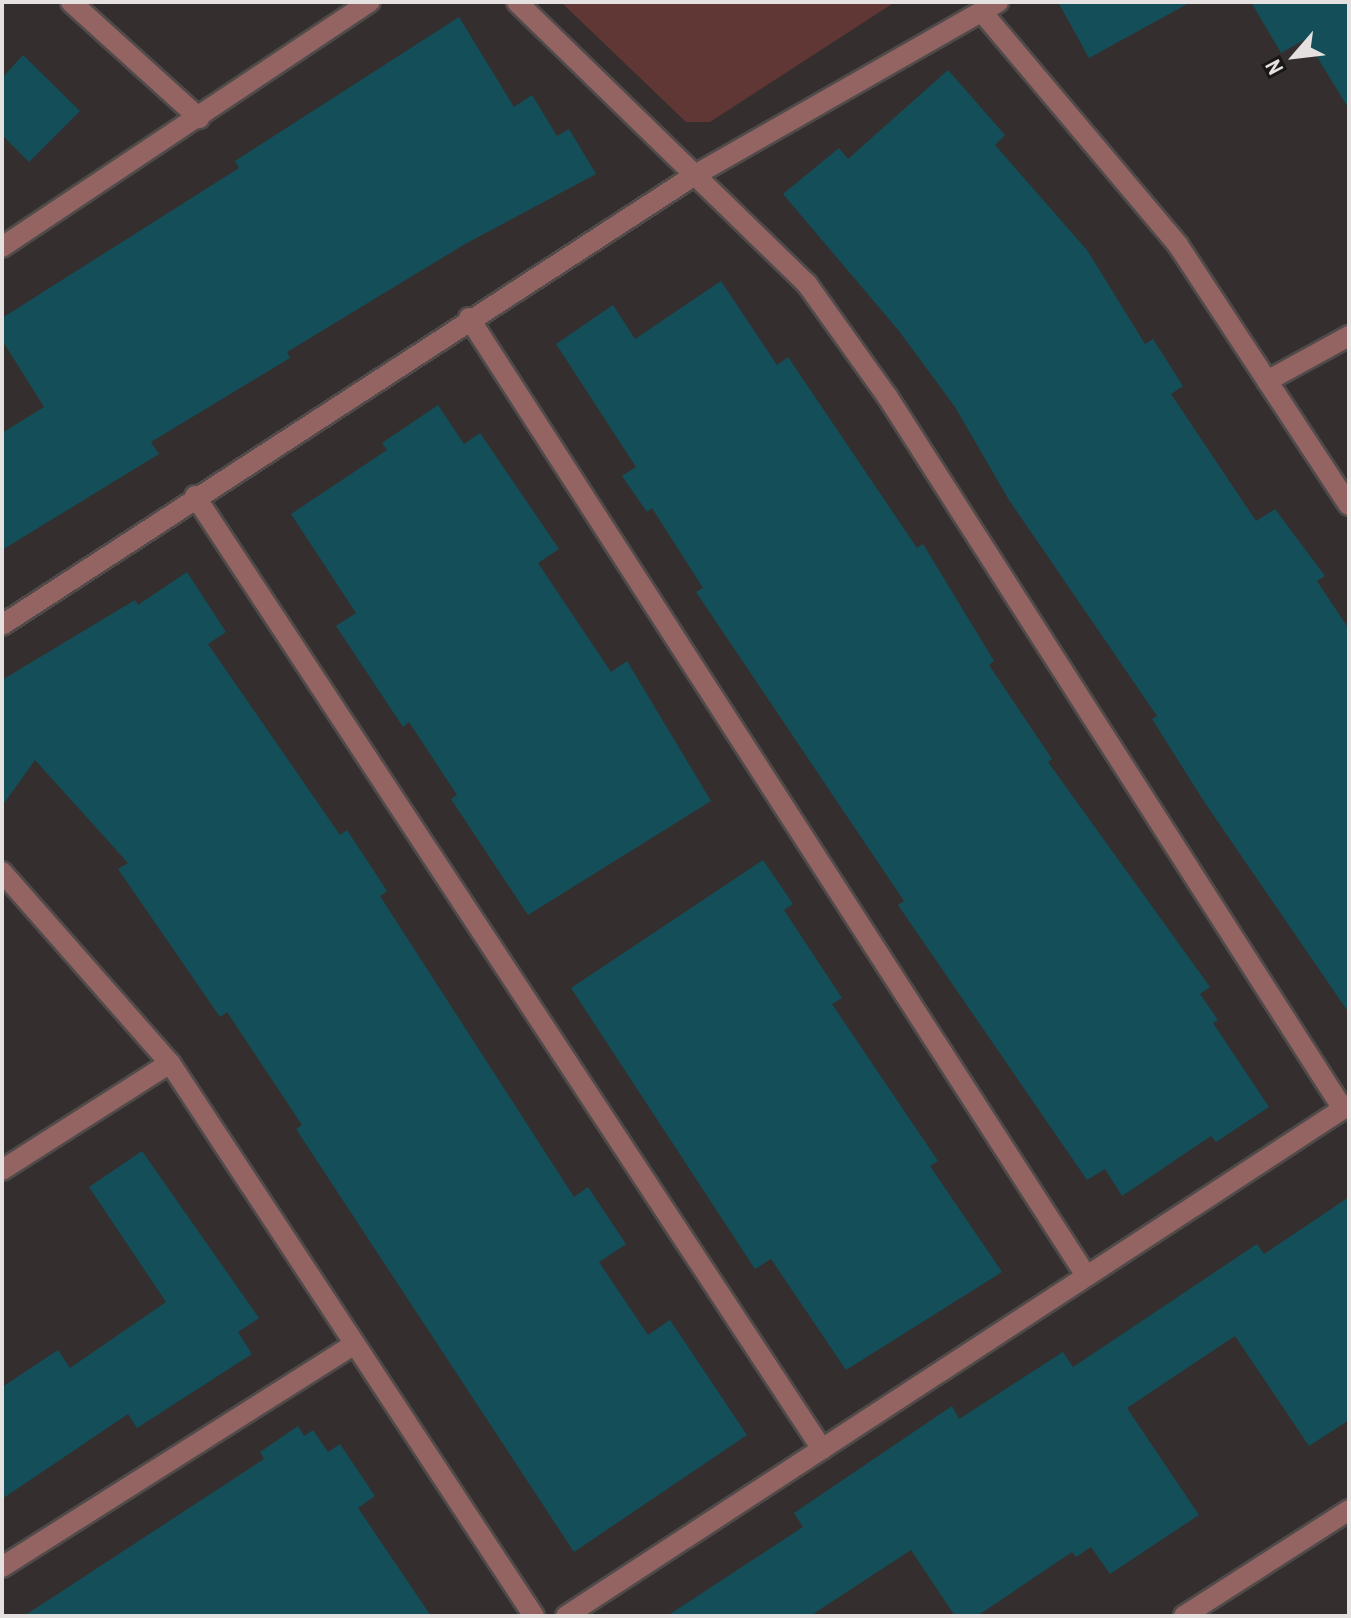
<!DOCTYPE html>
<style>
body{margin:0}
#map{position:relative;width:1351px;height:1618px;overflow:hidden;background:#342f2e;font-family:"Archivo Narrow",sans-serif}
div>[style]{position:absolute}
.green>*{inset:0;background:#613735}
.building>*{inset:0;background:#134e59}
.roads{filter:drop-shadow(2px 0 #504b4a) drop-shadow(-2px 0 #504b4a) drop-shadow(0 2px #504b4a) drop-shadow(0 -2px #504b4a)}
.minor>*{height:20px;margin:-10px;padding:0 10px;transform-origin:10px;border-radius:10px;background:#936462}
span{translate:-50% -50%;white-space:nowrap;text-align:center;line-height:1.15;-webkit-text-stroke:8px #1a1717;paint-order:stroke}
.frame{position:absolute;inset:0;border:4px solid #e4e1e0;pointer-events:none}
.north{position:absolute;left:1255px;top:16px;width:80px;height:80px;-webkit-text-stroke:6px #1a1717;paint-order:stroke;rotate:242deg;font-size:22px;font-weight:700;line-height:32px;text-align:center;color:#e4e1e0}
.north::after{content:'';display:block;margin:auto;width:28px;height:36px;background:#e4e1e0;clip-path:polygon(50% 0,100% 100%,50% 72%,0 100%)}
</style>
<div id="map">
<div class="green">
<i style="clip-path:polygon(561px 2px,895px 2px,710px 122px,686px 122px)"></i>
</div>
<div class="building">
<i style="clip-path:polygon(1058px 2px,1191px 2px,1089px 58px)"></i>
<i style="clip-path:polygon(1251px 2px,1349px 2px,1349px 109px,1306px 39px,1281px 53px)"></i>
<i style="clip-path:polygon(459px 17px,514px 107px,532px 95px,557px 136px,569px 129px,596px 174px,465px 244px,287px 352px,290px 358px,151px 442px,159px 454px,2px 550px,2px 433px,44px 407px,2px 340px,2px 318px,239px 168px,235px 161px)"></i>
<i style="clip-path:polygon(23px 55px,80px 111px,29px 162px,2px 135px,2px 78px)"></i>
<i style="clip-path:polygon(948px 70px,1005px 135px,995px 145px,1087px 250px,1145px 344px,1153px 339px,1183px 386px,1171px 394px,1256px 521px,1275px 509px,1325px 576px,1317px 581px,1349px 629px,1349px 1013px,1205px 803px,1152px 719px,1157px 716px,1009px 500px,955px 407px,899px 331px,783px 194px,839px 148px,848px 159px)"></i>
<i style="clip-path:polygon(721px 281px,777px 365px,788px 357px,917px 548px,923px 544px,994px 661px,989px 665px,1052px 759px,1048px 762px,1210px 987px,1200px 994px,1218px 1020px,1213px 1023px,1269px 1107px,1216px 1142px,1211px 1136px,1122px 1196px,1105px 1169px,1087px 1180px,898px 905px,904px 901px,696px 592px,703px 588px,652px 508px,647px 512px,622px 476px,636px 467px,556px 344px,613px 305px,635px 339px)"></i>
<i style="clip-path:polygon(438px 405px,464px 444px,480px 433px,559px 549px,538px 563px,611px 672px,627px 661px,711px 801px,528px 915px,451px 799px,457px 795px,409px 722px,403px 727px,336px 626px,356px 613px,291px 514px,387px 450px,382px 443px)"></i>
<i style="clip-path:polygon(187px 572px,226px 632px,208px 644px,340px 835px,347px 830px,387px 891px,380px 896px,574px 1197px,588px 1187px,626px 1244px,599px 1262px,648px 1335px,670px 1320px,747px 1435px,574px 1552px,296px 1129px,302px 1125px,227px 1012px,220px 1017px,118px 869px,128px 863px,35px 760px,2px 806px,2px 680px,135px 600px,138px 605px)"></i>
<i style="clip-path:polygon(763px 860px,793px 904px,784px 910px,842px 998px,832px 1004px,938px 1161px,930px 1166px,1002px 1272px,846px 1370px,771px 1259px,755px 1269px,571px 988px)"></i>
<i style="clip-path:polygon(142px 1151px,259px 1318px,238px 1332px,252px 1354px,137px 1428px,128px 1414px,2px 1499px,2px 1387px,58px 1350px,70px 1368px,166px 1302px,89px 1187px)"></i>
<i style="clip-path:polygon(1349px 1197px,1349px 1420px,1309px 1446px,1235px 1336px,1127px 1408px,1199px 1515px,1110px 1574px,1091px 1547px,1076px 1557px,1072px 1552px,977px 1616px,955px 1616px,911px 1550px,810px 1616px,667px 1616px,803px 1527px,794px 1513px,952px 1406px,959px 1419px,1063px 1352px,1073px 1367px,1257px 1244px,1264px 1254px)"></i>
<i style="clip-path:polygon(298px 1426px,304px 1436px,313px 1430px,328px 1452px,340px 1444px,375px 1496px,358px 1508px,431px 1616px,24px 1616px,264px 1459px,260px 1452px)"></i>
</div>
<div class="roads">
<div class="minor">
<i style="left:71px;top:2px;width:173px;rotate:42.2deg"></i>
<i style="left:517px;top:2px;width:405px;rotate:44.2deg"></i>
<i style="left:807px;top:284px;width:138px;rotate:54.5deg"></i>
<i style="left:887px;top:396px;width:846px;rotate:57.4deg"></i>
<i style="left:982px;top:12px;width:304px;rotate:49.9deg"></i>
<i style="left:1178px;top:245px;width:311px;rotate:56.7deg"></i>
<i style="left:2px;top:247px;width:442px;rotate:-33.7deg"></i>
<i style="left:469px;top:318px;width:1137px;rotate:57.2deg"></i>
<i style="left:1267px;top:381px;width:94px;rotate:-28.8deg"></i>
<i style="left:195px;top:496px;width:1141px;rotate:56.66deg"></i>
<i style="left:2px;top:625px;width:826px;rotate:-33deg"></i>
<i style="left:695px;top:175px;width:349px;rotate:-29.7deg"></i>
<i style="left:2px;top:872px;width:254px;rotate:48.7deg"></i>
<i style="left:170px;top:1063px;width:662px;rotate:56.65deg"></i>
<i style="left:2px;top:1170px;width:199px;rotate:-32.5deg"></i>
<i style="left:2px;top:1567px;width:414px;rotate:-32.3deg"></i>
<i style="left:566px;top:1616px;width:935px;rotate:-33.13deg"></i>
<i style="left:1184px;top:1616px;width:196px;rotate:-32.7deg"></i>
</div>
</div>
<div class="frame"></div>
<div class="north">N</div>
</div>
